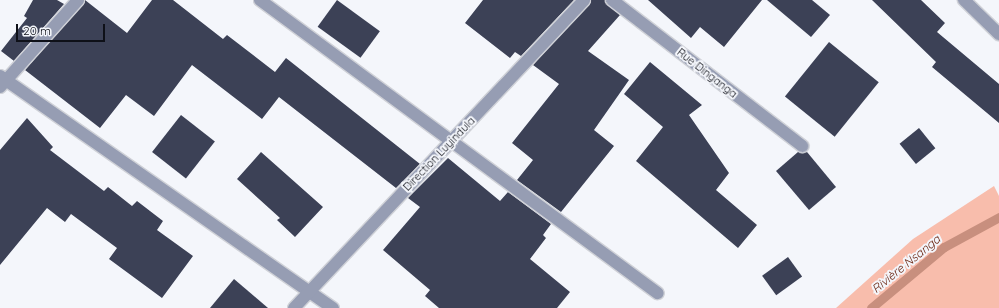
<!DOCTYPE html>
<meta charset="utf-8">
<style>
body{margin:0}
#map{position:relative;width:999px;height:308px;overflow:hidden;background:#f4f6fb;font-family:Quicksand,sans-serif}
div>[style]{position:absolute}
.green>*{inset:0;background:#f8bdac}
.stream>*{height:9px;margin:-4.5px;padding:0 4.5px;transform-origin:4.5px;border-radius:4.5px;background:#c88f7e}
.building>*{inset:0;background:#3c4156;transform-origin:0 0}
.roads{filter:drop-shadow(1px 0 #cfd1d7) drop-shadow(-1px 0 #cfd1d7) drop-shadow(0 1px #cfd1d7) drop-shadow(0 -1px #cfd1d7)}
.minor>*{height:12px;margin:-6px;padding:0 6px;transform-origin:6px;border-radius:6px;background:#969db3}
span{translate:-50% -50%;white-space:nowrap;text-align:center;line-height:1.15;-webkit-text-stroke:4px #f4f6fb;paint-order:stroke}
.street-label{font-size:11px;color:#0e1018}
.water-label{font-size:12px;color:#6b2511;font-style:italic}
.scale{position:absolute;left:16px;top:24px;width:89px;height:18px;box-sizing:border-box;border:2px solid #0e1018;border-top:0;padding-left:5px;font-size:12px;line-height:14px;white-space:nowrap;color:#0e1018;-webkit-text-stroke:3px #f4f6fb;paint-order:stroke}
</style>
<div id="map">
<div class="green">
<i style="clip-path:polygon(994px 186px,999px 196px,999px 308px,836px 308px,913px 239px)"></i>
</div>
<div class="stream">
<i style="left:871px;top:308px;width:95px;rotate:-39.9deg"></i>
<i style="left:944px;top:247px;width:63px;rotate:-28.6deg"></i>
</div>
<div class="building">
<i style="clip-path:polygon(33px 0,57px 0,64px 4px,14px 61px,1px 51px,27px 18px,24px 16px)"></i>
<i style="clip-path:polygon(85px 0,127px 33px,152px 0,173px 0,223px 39px,227px 35px,275px 72px,286px 58px,420px 164px,396px 188px,279px 97px,262px 119px,192px 65px,154px 116px,126px 95px,100px 128px,25px 70px)"></i>
<i style="left:337px;top:0;width:53px;height:33px;rotate:36deg"></i>
<i style="clip-path:polygon(483px 0,574px 0,521px 56px,515px 52px,510px 58px,465px 23px)"></i>
<i style="clip-path:polygon(591px 0,605px 0,620px 15px,588px 51px,629px 80px,594px 130px,614px 146px,561px 212px,517px 180px,533px 160px,512px 143px,559px 84px,533px 65px)"></i>
<i style="clip-path:polygon(648px 0,762px 0,724px 47px,700px 27px,691px 38px)"></i>
<i style="clip-path:polygon(767px 0,812px 0,830px 15px,811px 37px)"></i>
<i style="clip-path:polygon(872px 0,921px 0,945px 23px,937px 32px,999px 84px,999px 123px,932px 67px,936px 62px)"></i>
<i style="left:829px;top:42px;width:64px;height:70px;rotate:39deg"></i>
<i style="clip-path:polygon(650px 62px,702px 105px,689px 115px,729px 173px,716px 190px,757px 225px,738px 248px,636px 161px,663px 127px,624px 94px)"></i>
<i style="left:181px;top:115px;width:43px;height:47px;rotate:38deg"></i>
<i style="clip-path:polygon(27px 118px,53px 147px,50px 150px,104px 191px,108px 187px,132px 206px,137px 201px,163px 221px,157px 230px,193px 256px,162px 298px,109px 259px,117px 248px,71px 214px,65px 222px,47px 208px,0 265px,0 150px)"></i>
<i style="left:919px;top:128px;width:26px;height:25px;rotate:51deg"></i>
<i style="clip-path:polygon(261px 152px,323px 207px,295px 237px,277px 220px,280px 218px,237px 179px)"></i>
<i style="clip-path:polygon(798px 152px,807px 152px,836px 187px,809px 210px,776px 171px)"></i>
<i style="clip-path:polygon(448px 158px,500px 201px,508px 192px,551px 224px,543px 235px,546px 238px,530px 259px,570px 292px,557px 308px,439px 308px,425px 296px,430px 290px,383px 250px,420px 207px,408px 198px)"></i>
<i style="left:788px;top:257px;width:24px;height:32px;rotate:54deg"></i>
<i style="clip-path:polygon(234px 279px,268px 308px,210px 308px)"></i>
</div>
<div class="roads">
<div class="minor">
<i style="left:260px;top:0;width:494px;rotate:36.4deg"></i>
<i style="left:612px;top:0;width:240px;rotate:37.5deg"></i>
<i style="left:964px;top:0;width:49px;rotate:44.2deg"></i>
<i style="left:0;top:76px;width:406px;rotate:34.9deg"></i>
<i style="left:0;top:87px;width:117px;rotate:-48.1deg"></i>
<i style="left:294px;top:308px;width:423px;rotate:-46.7deg"></i>
</div>
</div>
<div class="street-label">
<span style="left:707px;top:73px;rotate:38deg">Rue Dinganga</span>
<span style="left:439px;top:154px;rotate:-46deg">Direction Luyindula</span>
</div>
<div class="water-label">
<span style="left:906px;top:264px;rotate:-39deg">Rivière Nsanga</span>
</div>
<div class="scale">20 m</div>
</div>
